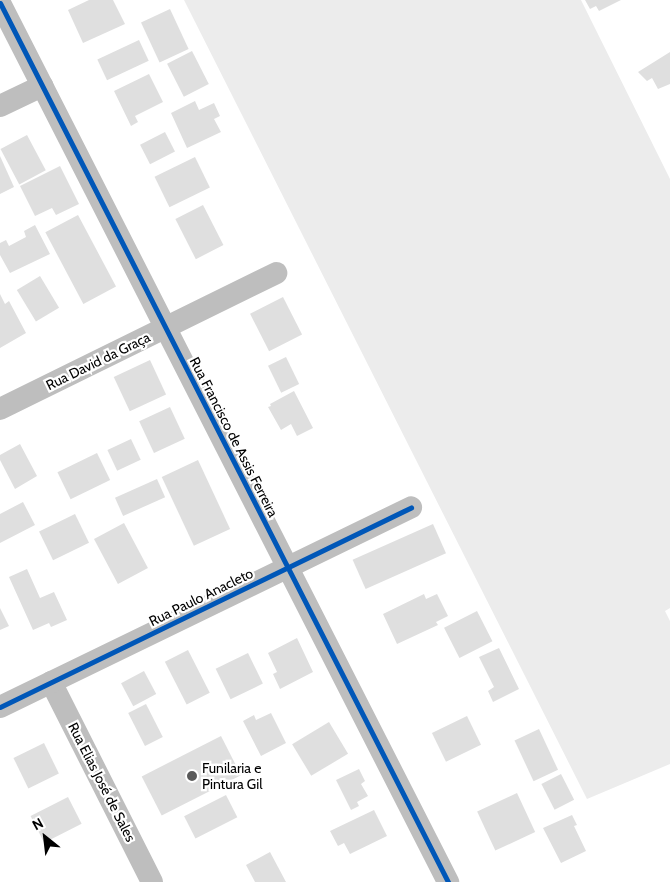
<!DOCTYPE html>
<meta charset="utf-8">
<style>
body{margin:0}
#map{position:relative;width:670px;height:882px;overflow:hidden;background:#fff;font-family:Cabin,sans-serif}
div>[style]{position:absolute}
.green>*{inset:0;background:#ececec}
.building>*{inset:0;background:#dfdfdf;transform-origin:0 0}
.street>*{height:22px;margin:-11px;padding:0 11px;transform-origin:11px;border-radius:11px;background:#bebebe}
.cycleway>*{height:5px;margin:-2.5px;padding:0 2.5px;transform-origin:2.5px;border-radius:2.5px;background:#0057b8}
.dots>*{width:14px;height:14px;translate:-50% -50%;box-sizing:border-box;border:2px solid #fff;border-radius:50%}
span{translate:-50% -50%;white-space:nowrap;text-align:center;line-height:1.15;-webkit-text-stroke:4.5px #fff;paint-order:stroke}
.street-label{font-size:14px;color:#000}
.poi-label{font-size:14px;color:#000}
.left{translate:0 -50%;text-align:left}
.north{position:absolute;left:20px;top:812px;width:50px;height:50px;-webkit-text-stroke:4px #fff;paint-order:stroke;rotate:331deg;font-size:14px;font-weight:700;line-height:20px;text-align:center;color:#000}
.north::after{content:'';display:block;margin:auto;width:18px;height:22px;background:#000;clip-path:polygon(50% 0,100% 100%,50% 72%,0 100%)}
</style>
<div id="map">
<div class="green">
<i style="clip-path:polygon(184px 0,581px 0,670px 179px,670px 608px,665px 611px,670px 621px,670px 764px,587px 799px)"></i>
</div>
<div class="building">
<i style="clip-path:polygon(89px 0,113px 0,125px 24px,83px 43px,68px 10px)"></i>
<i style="clip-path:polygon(585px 0,621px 0,599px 11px,596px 6px,590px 9px)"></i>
<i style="left:170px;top:9px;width:44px;height:32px;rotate:65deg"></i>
<i style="left:139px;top:40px;width:23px;height:46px;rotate:65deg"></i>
<i style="left:192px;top:51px;width:37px;height:28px;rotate:63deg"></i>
<i style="clip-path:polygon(670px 52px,670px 84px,658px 89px,652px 78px,647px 81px,638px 72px)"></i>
<i style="clip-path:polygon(149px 74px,163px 102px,135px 116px,138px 122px,131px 126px,114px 91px)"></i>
<i style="clip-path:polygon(195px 101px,199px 110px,214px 103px,220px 116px,214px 119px,221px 132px,187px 148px,171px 113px)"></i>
<i style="left:165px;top:132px;width:22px;height:28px;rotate:63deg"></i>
<i style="left:27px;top:135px;width:40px;height:30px;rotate:62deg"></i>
<i style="clip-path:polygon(0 156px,14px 187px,0 194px)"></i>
<i style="left:195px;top:157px;width:34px;height:45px;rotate:64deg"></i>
<i style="clip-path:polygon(60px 166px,79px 204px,56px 215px,52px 208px,35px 216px,20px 186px)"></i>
<i style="left:203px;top:205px;width:45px;height:31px;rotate:63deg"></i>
<i style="left:78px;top:215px;width:81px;height:37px;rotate:62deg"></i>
<i style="clip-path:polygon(35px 225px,50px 254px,10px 273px,0 255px,0 243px,6px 240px,9px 246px,26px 237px,24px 231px)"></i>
<i style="left:40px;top:276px;width:37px;height:27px;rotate:59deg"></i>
<i style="clip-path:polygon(0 294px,5px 304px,9px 301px,26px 333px,0 348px)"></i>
<i style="left:283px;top:297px;width:42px;height:37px;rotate:63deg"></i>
<i style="left:286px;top:357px;width:30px;height:20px;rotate:64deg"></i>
<i style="left:150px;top:360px;width:38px;height:40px;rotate:65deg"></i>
<i style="clip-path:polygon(294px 391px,313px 428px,297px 436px,291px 424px,281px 430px,268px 407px,271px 406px,270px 404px)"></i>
<i style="left:170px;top:407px;width:35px;height:34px;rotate:65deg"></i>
<i style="left:131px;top:439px;width:23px;height:26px;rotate:65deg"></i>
<i style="clip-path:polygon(20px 444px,37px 476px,15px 489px,0 460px,0 455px)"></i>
<i style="left:97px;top:453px;width:30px;height:44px;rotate:64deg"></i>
<i style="left:198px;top:460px;width:76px;height:40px;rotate:65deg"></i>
<i style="left:157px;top:479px;width:20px;height:46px;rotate:66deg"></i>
<i style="clip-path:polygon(23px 502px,35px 525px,0 543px,0 514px)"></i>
<i style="left:75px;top:514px;width:32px;height:40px;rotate:64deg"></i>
<i style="left:124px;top:523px;width:51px;height:34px;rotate:62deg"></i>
<i style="left:433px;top:524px;width:32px;height:88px;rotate:66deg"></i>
<i style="clip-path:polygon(27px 569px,40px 598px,54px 592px,67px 620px,51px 627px,49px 623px,33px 630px,9px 577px)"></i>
<i style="clip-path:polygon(424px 594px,426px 599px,437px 594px,448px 616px,436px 622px,438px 625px,397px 644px,383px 614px)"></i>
<i style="clip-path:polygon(0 608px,9px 626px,0 630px)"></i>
<i style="left:477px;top:611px;width:34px;height:37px;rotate:63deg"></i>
<i style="clip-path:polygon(297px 638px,313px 672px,280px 689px,273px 674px,277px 672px,268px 653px)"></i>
<i style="clip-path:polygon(499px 648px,519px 689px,493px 702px,488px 691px,494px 687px,479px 657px)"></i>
<i style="left:188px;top:650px;width:48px;height:26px;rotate:63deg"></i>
<i style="left:248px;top:653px;width:34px;height:36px;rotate:64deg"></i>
<i style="left:144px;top:671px;width:26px;height:26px;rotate:62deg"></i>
<i style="left:146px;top:704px;width:37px;height:20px;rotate:63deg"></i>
<i style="clip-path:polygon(271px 713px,286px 743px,261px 756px,243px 721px,254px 715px,256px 720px)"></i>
<i style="left:467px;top:716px;width:32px;height:39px;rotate:64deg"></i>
<i style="left:329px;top:722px;width:37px;height:43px;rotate:59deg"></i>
<i style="left:539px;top:729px;width:45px;height:27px;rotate:65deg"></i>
<i style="left:221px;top:736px;width:44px;height:89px;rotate:63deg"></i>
<i style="left:44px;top:743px;width:34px;height:34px;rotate:64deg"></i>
<i style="clip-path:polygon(359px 769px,365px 781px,361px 784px,368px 796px,357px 802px,359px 806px,351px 810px,336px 780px)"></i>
<i style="left:561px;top:774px;width:29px;height:22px;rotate:63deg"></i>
<i style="left:517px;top:793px;width:43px;height:44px;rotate:65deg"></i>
<i style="left:226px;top:795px;width:25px;height:47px;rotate:63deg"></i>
<i style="left:68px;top:797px;width:30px;height:42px;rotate:63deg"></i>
<i style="clip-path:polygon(374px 810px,387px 836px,350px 854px,344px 843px,338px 846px,330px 831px)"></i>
<i style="clip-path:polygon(572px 815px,577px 825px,574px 826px,586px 851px,561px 863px,543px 828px)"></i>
<i style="clip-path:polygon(270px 852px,286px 882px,255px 882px,246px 865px)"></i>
</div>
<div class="street">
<i style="left:0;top:3px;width:987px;rotate:62.99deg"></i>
<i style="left:0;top:106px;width:47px;rotate:-25.5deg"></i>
<i style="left:0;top:409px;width:308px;rotate:-26.2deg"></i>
<i style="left:51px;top:682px;width:224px;rotate:63.2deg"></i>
<i style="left:0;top:707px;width:457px;rotate:-25.9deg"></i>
</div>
<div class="cycleway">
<i style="left:0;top:3px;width:987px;rotate:62.99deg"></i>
<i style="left:0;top:707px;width:457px;rotate:-25.9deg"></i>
</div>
<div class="dots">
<i style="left:192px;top:776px;background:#595959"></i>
</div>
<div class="street-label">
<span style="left:98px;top:361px;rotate:-26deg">Rua David da Graça</span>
<span style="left:234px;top:437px;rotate:63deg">Rua Francisco de Assis Ferreira</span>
<span style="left:201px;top:597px;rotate:-26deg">Rua Paulo Anacleto</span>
<span style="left:102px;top:782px;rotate:63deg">Rua Elias José de Sales</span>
</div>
<div class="poi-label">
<span class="left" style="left:202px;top:776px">Funilaria e<br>Pintura Gil</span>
</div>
<div class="north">N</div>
</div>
